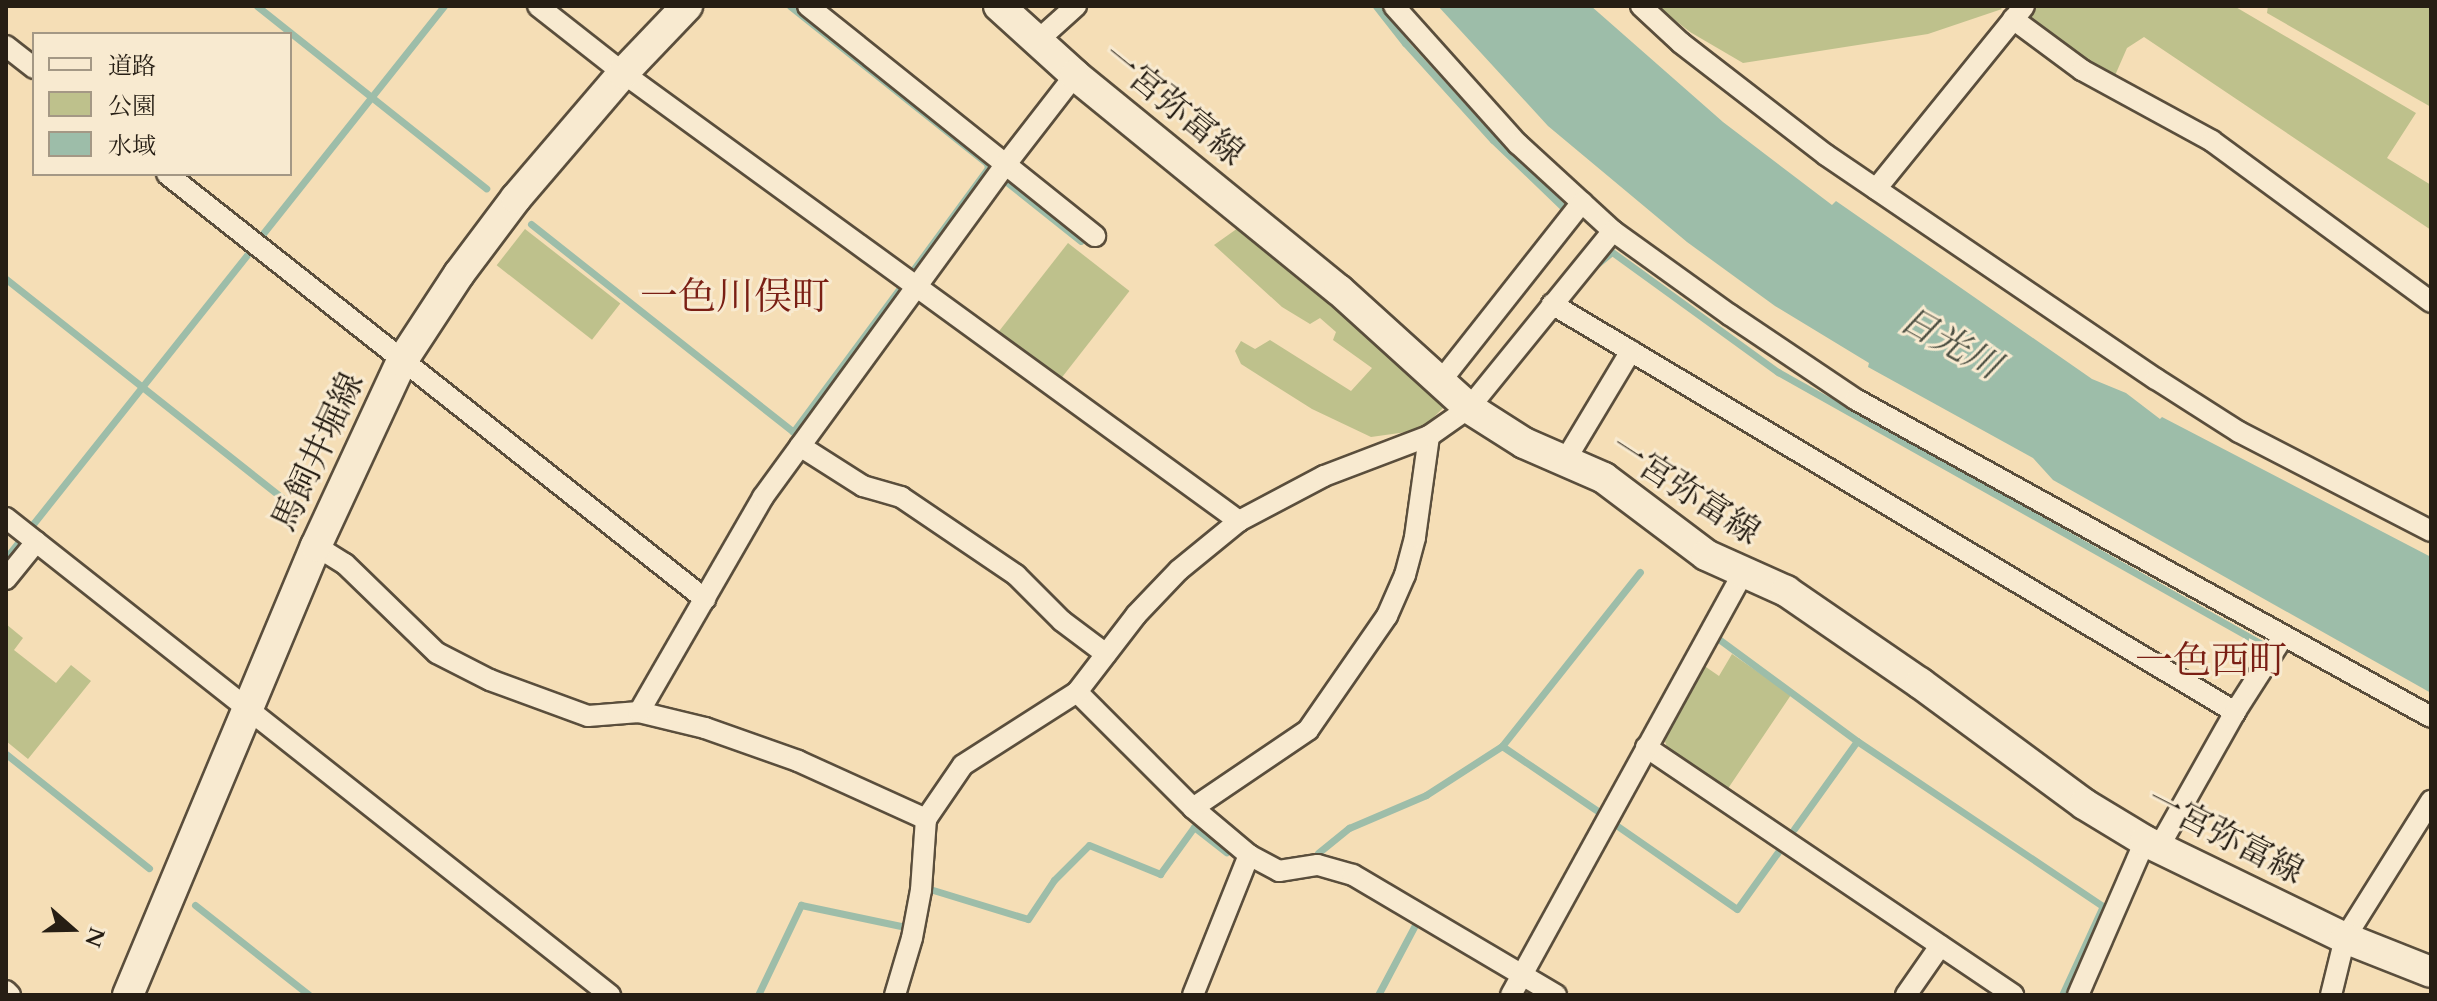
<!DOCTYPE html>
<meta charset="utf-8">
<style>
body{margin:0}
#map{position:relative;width:2437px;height:1001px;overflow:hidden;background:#f5deb6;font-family:Cardo,"Noto Serif JP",serif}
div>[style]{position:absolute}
.green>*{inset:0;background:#bec18c;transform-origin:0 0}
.water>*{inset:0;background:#9dbda9}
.stream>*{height:7px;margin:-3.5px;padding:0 3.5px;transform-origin:3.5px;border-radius:3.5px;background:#9dbda9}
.roads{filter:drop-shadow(2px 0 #5a4e3c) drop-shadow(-2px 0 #5a4e3c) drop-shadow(0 2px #5a4e3c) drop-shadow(0 -2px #5a4e3c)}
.minor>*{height:20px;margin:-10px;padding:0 10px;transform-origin:10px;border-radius:10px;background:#f8ead0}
.secondary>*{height:30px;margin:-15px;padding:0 15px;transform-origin:15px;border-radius:15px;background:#f8ead0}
span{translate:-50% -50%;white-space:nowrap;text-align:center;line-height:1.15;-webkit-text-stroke:6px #f8ead0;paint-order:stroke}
.street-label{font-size:34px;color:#261e14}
.water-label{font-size:36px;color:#4a4e41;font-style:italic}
.quarter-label{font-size:38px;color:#7a1f14}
.frame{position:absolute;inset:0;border:8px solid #261e14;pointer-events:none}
.legend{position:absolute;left:32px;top:32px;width:260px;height:144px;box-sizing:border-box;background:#f8ead0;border:2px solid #a49885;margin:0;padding:10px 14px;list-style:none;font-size:24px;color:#261e14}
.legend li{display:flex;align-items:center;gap:16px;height:40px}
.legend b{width:40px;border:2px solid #a49885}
.north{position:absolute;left:32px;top:889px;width:80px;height:80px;-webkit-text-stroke:6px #f8ead0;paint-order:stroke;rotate:110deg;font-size:22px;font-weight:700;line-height:32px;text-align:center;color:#261e14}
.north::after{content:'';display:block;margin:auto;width:28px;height:36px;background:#261e14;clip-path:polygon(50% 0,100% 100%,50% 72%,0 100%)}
</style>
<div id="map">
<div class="green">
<i style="clip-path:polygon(1657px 6px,1998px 6px,2002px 9px,1928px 34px,1743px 63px,1690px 32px)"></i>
<i style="clip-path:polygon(2030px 6px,2234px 6px,2416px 113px,2387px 158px,2431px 185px,2431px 230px,2144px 37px,2127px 48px,2113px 80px,2021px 18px)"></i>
<i style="clip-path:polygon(2268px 6px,2431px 6px,2431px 107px,2267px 13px)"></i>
<i style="clip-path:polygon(1238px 228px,1286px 263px,1446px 405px,1421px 430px,1371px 437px,1312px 409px,1241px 364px,1235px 351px,1241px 341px,1255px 349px,1270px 340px,1351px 391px,1372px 368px,1333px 340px,1336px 332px,1320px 318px,1310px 324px,1282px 307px,1214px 245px)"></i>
<i style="left:525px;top:229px;width:121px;height:46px;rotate:38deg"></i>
<i style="left:1068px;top:243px;width:78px;height:113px;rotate:38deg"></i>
<i style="clip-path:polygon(6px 624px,23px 638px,14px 650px,56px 683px,71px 665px,91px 681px,28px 759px,6px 741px)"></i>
<i style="clip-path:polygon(1732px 654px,1791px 695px,1727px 790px,1668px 750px,1663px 736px,1703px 665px,1719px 676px)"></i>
</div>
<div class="water">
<i style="clip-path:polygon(1438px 6px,1591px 6px,1723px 122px,1832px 205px,1836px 201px,2092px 379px,2126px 393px,2160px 419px,2162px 417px,2431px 557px,2431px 693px,2053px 480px,2033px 458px,1868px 367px,1869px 363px,1775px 306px,1687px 242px,1548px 126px)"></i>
</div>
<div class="stream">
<i style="left:257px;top:6px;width:293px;rotate:38.5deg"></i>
<i style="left:790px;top:6px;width:252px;rotate:38.6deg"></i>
<i style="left:987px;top:163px;width:5px;rotate:79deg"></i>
<i style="left:988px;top:168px;width:127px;rotate:126.3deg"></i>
<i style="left:1376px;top:6px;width:47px;rotate:51.9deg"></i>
<i style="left:1405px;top:43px;width:131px;rotate:47.8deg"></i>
<i style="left:1493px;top:140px;width:101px;rotate:43.8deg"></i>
<i style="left:1008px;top:183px;width:93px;rotate:38.5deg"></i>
<i style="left:531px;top:224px;width:335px;rotate:38.4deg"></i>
<i style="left:793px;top:432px;width:179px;rotate:-53.4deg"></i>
<i style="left:261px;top:236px;width:294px;rotate:-51.5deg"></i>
<i style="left:1597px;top:264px;width:19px;rotate:-39deg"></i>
<i style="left:1612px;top:252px;width:205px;rotate:35.9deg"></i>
<i style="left:1778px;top:372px;width:561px;rotate:29.35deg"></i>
<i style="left:6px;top:279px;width:374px;rotate:38.4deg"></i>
<i style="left:33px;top:524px;width:347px;rotate:-51.5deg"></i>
<i style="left:6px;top:558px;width:24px;rotate:-52deg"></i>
<i style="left:1720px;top:640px;width:170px;rotate:36.4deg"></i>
<i style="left:1857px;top:741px;width:296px;rotate:33.9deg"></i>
<i style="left:2103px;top:906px;width:98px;rotate:114.7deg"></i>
<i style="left:1502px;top:746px;width:121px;rotate:34.2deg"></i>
<i style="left:6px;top:754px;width:183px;rotate:38.6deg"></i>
<i style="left:1616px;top:825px;width:147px;rotate:34.8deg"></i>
<i style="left:1737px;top:909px;width:70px;rotate:-54.3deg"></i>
<i style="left:1794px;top:829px;width:108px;rotate:-54.4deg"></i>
<i style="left:1318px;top:853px;width:40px;rotate:-39deg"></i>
<i style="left:1349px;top:828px;width:84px;rotate:-23.2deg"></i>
<i style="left:1426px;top:795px;width:90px;rotate:-32.8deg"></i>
<i style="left:1502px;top:746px;width:222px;rotate:-51.6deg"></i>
<i style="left:933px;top:890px;width:99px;rotate:17deg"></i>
<i style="left:1028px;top:919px;width:47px;rotate:-56.3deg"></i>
<i style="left:1054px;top:880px;width:49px;rotate:-45deg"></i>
<i style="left:1089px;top:845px;width:77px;rotate:22.2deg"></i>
<i style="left:1160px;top:874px;width:58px;rotate:-54.1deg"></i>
<i style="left:1194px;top:827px;width:41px;rotate:38deg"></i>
<i style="left:195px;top:905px;width:145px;rotate:38.3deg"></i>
<i style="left:758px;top:995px;width:100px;rotate:-64.5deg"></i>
<i style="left:801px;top:905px;width:102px;rotate:11.9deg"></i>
<i style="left:1378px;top:995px;width:79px;rotate:-62.1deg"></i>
</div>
<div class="roads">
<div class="minor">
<i style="left:538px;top:6px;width:108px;rotate:38.2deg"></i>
<i style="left:623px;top:73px;width:762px;rotate:36.03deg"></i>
<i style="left:808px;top:6px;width:368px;rotate:38.7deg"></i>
<i style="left:1394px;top:6px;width:186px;rotate:48.1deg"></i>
<i style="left:1518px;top:144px;width:129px;rotate:42.5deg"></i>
<i style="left:1613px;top:231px;width:144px;rotate:35.7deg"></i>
<i style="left:1730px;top:315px;width:151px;rotate:33.9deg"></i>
<i style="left:1855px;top:399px;width:658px;rotate:28.9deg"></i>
<i style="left:1641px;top:6px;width:54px;rotate:42.8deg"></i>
<i style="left:1681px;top:43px;width:183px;rotate:37.7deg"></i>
<i style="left:1826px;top:155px;width:399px;rotate:34.2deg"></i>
<i style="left:2156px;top:379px;width:98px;rotate:32.6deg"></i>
<i style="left:2239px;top:432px;width:216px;rotate:27.3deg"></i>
<i style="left:2013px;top:19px;width:86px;rotate:36.5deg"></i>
<i style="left:2082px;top:70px;width:148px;rotate:28.6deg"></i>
<i style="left:2212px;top:141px;width:272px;rotate:36.3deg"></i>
<i style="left:1036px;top:42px;width:54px;rotate:-42deg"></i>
<i style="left:6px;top:46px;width:36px;rotate:38deg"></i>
<i style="left:167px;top:174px;width:686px;rotate:38.31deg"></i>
<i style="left:1876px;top:189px;width:235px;rotate:-51deg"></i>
<i style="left:1552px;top:304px;width:796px;rotate:30.85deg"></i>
<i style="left:1440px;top:382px;width:229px;rotate:-51.7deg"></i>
<i style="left:800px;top:446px;width:75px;rotate:32.4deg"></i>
<i style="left:863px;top:486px;width:40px;rotate:16deg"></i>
<i style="left:901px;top:497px;width:139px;rotate:34.1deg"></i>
<i style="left:1016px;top:575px;width:65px;rotate:45deg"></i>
<i style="left:1062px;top:621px;width:55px;rotate:36.9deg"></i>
<i style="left:1566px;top:459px;width:126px;rotate:-59deg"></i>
<i style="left:6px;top:518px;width:770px;rotate:38.3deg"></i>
<i style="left:316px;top:546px;width:34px;rotate:32deg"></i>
<i style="left:345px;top:564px;width:128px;rotate:44.1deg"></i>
<i style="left:437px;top:653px;width:59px;rotate:27deg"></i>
<i style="left:490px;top:680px;width:104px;rotate:20.2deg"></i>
<i style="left:588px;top:716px;width:51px;rotate:-4.5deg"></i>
<i style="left:639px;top:712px;width:68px;rotate:13.6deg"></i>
<i style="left:705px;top:728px;width:99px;rotate:19.5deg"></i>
<i style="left:798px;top:761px;width:141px;rotate:24.4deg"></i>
<i style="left:6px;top:579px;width:48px;rotate:-51deg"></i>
<i style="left:1077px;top:692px;width:164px;rotate:45deg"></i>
<i style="left:1193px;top:808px;width:73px;rotate:40deg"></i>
<i style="left:1249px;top:855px;width:34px;rotate:28deg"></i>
<i style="left:1279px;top:871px;width:39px;rotate:-9deg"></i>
<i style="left:1318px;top:865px;width:36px;rotate:16deg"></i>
<i style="left:1353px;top:875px;width:236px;rotate:30.6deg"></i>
<i style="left:639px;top:712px;width:248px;rotate:-60deg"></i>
<i style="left:763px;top:497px;width:412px;rotate:-53.9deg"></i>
<i style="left:1006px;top:164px;width:113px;rotate:-52.2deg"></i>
<i style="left:1646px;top:747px;width:443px;rotate:34deg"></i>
<i style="left:1193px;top:808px;width:139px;rotate:-34.1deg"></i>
<i style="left:1308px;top:730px;width:139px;rotate:-55.3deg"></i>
<i style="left:1387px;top:616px;width:45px;rotate:-66.3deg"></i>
<i style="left:1405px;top:575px;width:39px;rotate:-75deg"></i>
<i style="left:1415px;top:537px;width:102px;rotate:-82.1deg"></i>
<i style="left:2159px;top:847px;width:155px;rotate:-60.6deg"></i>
<i style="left:2235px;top:712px;width:89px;rotate:-57.4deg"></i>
<i style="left:6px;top:991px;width:6px;rotate:45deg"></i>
<i style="left:895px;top:995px;width:59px;rotate:-73.4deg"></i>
<i style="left:912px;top:938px;width:49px;rotate:-79.4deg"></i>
<i style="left:921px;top:890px;width:71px;rotate:-86deg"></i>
<i style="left:926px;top:819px;width:65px;rotate:-55.6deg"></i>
<i style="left:963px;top:765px;width:135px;rotate:-32.6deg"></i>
<i style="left:1077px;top:692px;width:97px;rotate:-52.5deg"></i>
<i style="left:1136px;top:615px;width:62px;rotate:-46.3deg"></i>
<i style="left:1179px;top:570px;width:77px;rotate:-39.2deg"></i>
<i style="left:1239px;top:521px;width:96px;rotate:-27.9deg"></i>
<i style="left:1324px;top:476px;width:112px;rotate:-20.9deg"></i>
<i style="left:1429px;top:436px;width:49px;rotate:-35deg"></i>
<i style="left:1469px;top:408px;width:228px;rotate:-50.9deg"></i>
<i style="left:1193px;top:995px;width:151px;rotate:-68.2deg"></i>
<i style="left:1511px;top:995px;width:480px;rotate:-61.2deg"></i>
<i style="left:1906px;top:995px;width:60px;rotate:-55.2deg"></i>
<i style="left:2078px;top:995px;width:168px;rotate:-66.5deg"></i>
<i style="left:2331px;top:995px;width:59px;rotate:-76.2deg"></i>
<i style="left:2345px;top:938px;width:162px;rotate:-57.9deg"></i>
</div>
<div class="secondary">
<i style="left:999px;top:6px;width:103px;rotate:42.2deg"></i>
<i style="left:1075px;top:75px;width:340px;rotate:39.2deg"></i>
<i style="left:1339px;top:290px;width:176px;rotate:42.2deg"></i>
<i style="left:1469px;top:408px;width:65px;rotate:32.5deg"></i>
<i style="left:1524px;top:443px;width:87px;rotate:23.6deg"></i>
<i style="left:1604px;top:478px;width:128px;rotate:37deg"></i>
<i style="left:1706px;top:555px;width:88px;rotate:24.2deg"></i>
<i style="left:1786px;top:591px;width:163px;rotate:34.5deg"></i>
<i style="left:1920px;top:683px;width:204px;rotate:36.4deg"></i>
<i style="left:2084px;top:804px;width:71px;rotate:31.2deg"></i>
<i style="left:2145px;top:841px;width:222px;rotate:25.9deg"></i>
<i style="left:2345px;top:938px;width:92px;rotate:21.6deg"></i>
<i style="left:128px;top:995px;width:487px;rotate:-67.3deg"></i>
<i style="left:316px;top:546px;width:204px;rotate:-65.1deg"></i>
<i style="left:402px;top:361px;width:104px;rotate:-56.8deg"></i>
<i style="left:459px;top:274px;width:95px;rotate:-53.1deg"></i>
<i style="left:516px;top:198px;width:165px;rotate:-49.4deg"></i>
<i style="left:623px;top:73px;width:93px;rotate:-46.3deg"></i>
</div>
</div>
<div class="street-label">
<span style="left:1173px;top:105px;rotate:39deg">一宮弥富線</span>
<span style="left:318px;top:452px;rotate:-65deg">馬飼井堀線</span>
<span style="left:1685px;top:490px;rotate:33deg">一宮弥富線</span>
<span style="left:2225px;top:836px;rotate:27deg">一宮弥富線</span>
</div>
<div class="water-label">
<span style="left:1950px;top:343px;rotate:29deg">日光川</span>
</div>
<div class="quarter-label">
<span style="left:735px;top:298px">一色川俣町</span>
<span style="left:2211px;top:662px">一色西町</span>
</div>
<div class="frame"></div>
<ul class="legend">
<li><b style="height:10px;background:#f8ead0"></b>道路</li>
<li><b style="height:22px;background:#bec18c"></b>公園</li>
<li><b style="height:22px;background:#9dbda9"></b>水域</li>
</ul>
<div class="north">N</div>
</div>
